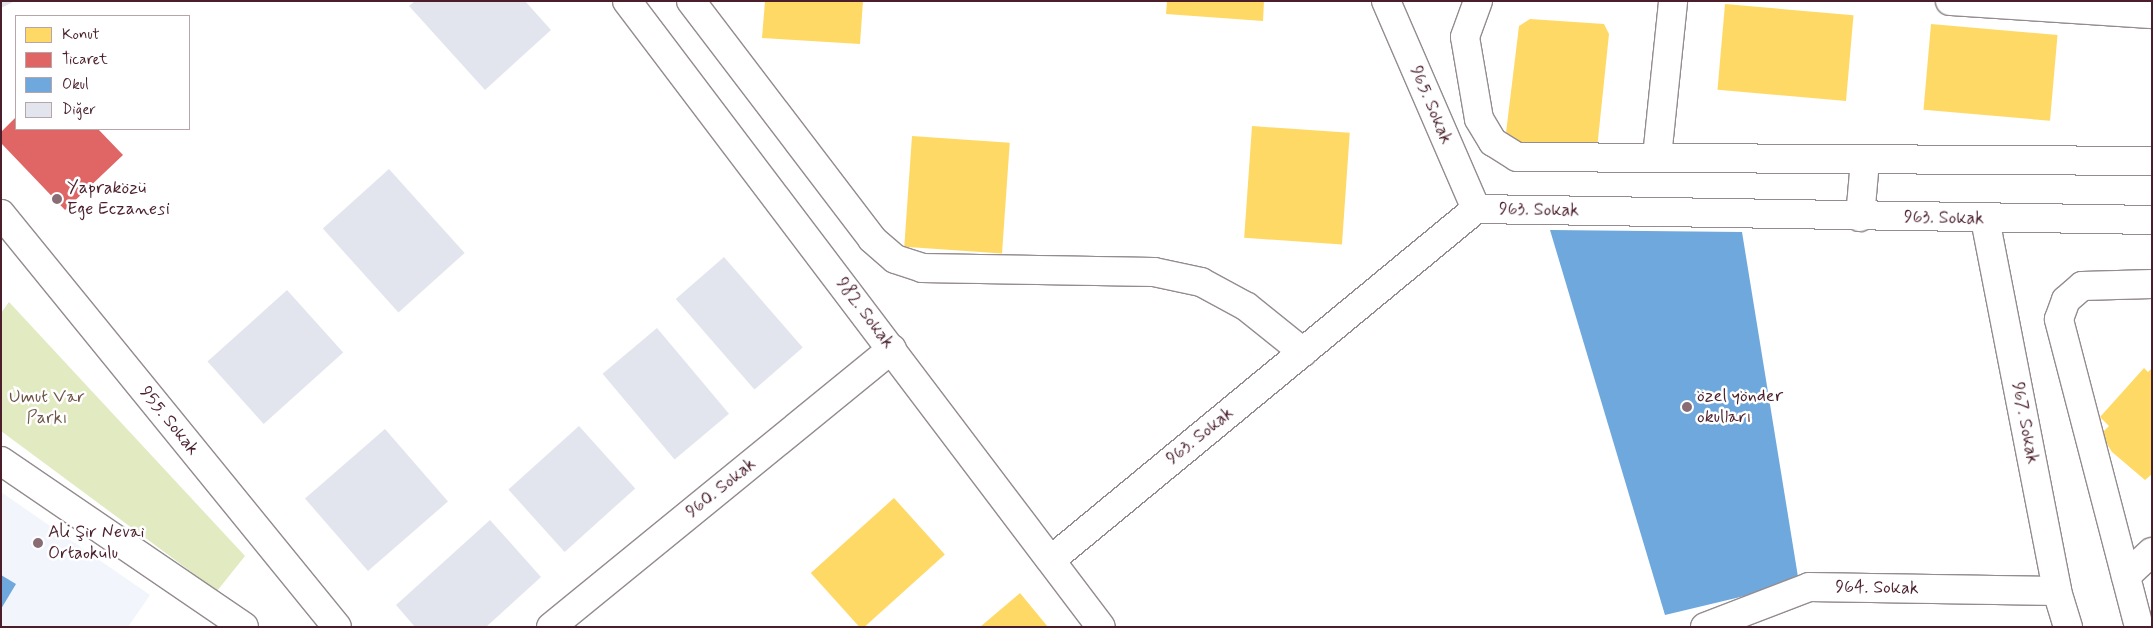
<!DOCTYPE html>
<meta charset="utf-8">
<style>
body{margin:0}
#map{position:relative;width:2153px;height:628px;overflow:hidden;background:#fff;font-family:Mynerve,sans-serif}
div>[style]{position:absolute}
.built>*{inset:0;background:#f3f5fd}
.green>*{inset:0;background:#e1eac0}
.homes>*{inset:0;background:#ffd966;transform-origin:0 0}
.shops>*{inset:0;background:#e06666}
.schools>*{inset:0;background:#6fa8dc}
.building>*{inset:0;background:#e2e5ee;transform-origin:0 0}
.roads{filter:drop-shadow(1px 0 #948c8e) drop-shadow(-1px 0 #948c8e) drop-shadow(0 1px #948c8e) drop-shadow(0 -1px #948c8e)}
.minor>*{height:28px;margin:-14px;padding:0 14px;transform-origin:14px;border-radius:14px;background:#fff}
.dots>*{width:14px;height:14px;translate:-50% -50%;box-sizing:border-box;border:2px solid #fff;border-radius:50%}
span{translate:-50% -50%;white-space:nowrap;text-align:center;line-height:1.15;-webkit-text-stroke:5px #fff;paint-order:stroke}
.street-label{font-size:18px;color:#4a1f2b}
.poi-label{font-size:18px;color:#4a1f2b}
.left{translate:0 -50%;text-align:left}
.park-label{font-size:18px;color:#705648}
.frame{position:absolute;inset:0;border:2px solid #4a1f2b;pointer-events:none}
.legend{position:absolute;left:15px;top:15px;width:175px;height:115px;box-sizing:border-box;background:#fff;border:1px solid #b7a5aa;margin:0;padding:6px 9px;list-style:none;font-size:15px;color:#4a1f2b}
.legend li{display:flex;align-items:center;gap:10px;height:25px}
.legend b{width:25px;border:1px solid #b7a5aa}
</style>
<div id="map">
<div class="built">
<i style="clip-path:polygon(1px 492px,150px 595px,128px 627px,1px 627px)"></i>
</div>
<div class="green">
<i style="clip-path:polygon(9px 302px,245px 556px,217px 591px,1px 431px,1px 313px)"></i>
</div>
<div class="homes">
<i style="clip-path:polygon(765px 1px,863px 1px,860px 44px,762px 38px)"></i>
<i style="clip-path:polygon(1167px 1px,1264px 1px,1263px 21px,1166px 14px)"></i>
<i style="left:1725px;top:4px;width:129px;height:86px;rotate:5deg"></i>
<i style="clip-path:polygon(1530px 19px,1604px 24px,1609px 34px,1597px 149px,1585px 155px,1505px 141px,1519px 26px)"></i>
<i style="left:1931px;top:24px;width:127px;height:86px;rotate:5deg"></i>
<i style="left:1252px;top:126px;width:98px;height:112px;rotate:4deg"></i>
<i style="left:912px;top:136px;width:98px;height:111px;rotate:4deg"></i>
<i style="clip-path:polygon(2144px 368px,2148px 372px,2152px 368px,2152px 474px,2145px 480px,2112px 452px,2101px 434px,2109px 426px,2100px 417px)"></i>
<i style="left:894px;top:498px;width:76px;height:112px;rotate:48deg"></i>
<i style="clip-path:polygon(1020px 593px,1048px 627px,980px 627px)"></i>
</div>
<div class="shops">
<i style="clip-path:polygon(16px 117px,16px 129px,98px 129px,123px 155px,65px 210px,1px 143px,1px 132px)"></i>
</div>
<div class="schools">
<i style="clip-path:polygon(1550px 230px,1742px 232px,1799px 583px,1665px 615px)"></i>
<i style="clip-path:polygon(1px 575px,16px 584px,1px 609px)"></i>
</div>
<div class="building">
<i style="clip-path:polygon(1px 1px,15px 1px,1px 8px)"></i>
<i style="clip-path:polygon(415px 1px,525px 1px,551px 30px,485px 90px,409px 6px)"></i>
<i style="left:389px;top:169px;width:113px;height:89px;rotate:48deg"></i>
<i style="left:724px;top:257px;width:120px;height:64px;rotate:49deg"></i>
<i style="left:287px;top:290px;width:84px;height:107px;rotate:48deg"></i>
<i style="left:657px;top:328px;width:112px;height:71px;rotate:50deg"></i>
<i style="left:579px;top:426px;width:84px;height:95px;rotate:48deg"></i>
<i style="left:385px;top:429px;width:96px;height:106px;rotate:49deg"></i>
<i style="clip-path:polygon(490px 520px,541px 577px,486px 627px,415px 627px,396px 605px)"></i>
</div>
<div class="roads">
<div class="minor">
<i style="left:627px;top:1px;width:785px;rotate:52.87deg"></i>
<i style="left:691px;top:1px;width:299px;rotate:52.7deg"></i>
<i style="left:872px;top:239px;width:30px;rotate:41deg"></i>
<i style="left:895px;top:259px;width:28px;rotate:18deg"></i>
<i style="left:922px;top:268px;width:232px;rotate:1deg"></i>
<i style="left:1154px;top:272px;width:48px;rotate:12deg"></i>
<i style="left:1201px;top:282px;width:52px;rotate:28.5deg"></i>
<i style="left:1247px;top:307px;width:72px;rotate:38.8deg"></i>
<i style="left:1386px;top:1px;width:227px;rotate:66.6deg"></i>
<i style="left:1478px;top:1px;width:38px;rotate:110deg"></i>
<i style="left:1465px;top:37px;width:83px;rotate:80.3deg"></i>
<i style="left:1479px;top:119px;width:27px;rotate:59deg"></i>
<i style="left:1493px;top:142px;width:28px;rotate:32deg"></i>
<i style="left:1517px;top:157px;width:635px;rotate:0.36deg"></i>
<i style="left:1950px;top:1px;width:202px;rotate:3.7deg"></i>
<i style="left:1657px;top:157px;width:157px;rotate:-84.1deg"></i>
<i style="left:1px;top:214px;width:532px;rotate:50.87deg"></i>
<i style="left:1860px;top:217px;width:56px;rotate:-84.9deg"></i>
<i style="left:1985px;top:219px;width:379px;rotate:79deg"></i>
<i style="left:2057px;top:591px;width:38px;rotate:73deg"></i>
<i style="left:1px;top:461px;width:294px;rotate:34.3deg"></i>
<i style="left:1052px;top:559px;width:550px;rotate:-39.54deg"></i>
<i style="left:1476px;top:209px;width:676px;rotate:0.93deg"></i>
<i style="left:2126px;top:576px;width:35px;rotate:-43deg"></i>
<i style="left:551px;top:627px;width:440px;rotate:-39.2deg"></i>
<i style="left:1705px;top:627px;width:111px;rotate:-21deg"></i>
<i style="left:1809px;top:587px;width:248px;rotate:0.9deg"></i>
<i style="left:2139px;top:627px;width:318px;rotate:-104.6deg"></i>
<i style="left:2059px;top:319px;width:20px;rotate:-70deg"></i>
<i style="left:2066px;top:300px;width:21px;rotate:-41deg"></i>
<i style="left:2082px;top:286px;width:70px;rotate:-1.6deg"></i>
</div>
</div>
<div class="dots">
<i style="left:57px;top:199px;background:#896d75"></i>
<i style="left:1687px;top:407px;background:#896d75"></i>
<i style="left:38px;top:543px;background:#896d75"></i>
</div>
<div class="street-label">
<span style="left:1431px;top:105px;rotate:67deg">965. Sokak</span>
<span style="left:1539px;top:210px;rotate:1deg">963. Sokak</span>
<span style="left:1944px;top:218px;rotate:1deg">963. Sokak</span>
<span style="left:865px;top:313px;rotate:53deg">982. Sokak</span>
<span style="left:169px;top:421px;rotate:51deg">955. Sokak</span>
<span style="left:2025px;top:423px;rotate:79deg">967. Sokak</span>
<span style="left:1200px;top:436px;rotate:-39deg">963. Sokak</span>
<span style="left:721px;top:488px;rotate:-39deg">960. Sokak</span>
<span style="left:1877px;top:588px;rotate:1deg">964. Sokak</span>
</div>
<div class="poi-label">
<span class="left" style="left:67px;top:199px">Yapraközü<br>Ege Eczanesi</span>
<span class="left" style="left:1697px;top:407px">özel yönder<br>okulları</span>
<span class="left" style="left:48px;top:543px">Ali Şir Nevai<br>Ortaokulu</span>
</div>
<div class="park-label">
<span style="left:47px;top:408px">Umut Var<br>Parkı</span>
</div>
<div class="frame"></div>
<ul class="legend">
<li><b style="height:14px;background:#ffd966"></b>Konut</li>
<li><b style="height:14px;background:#e06666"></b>Ticaret</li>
<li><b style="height:14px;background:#6fa8dc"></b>Okul</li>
<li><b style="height:14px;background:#e2e5ee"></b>Diğer</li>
</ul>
</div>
